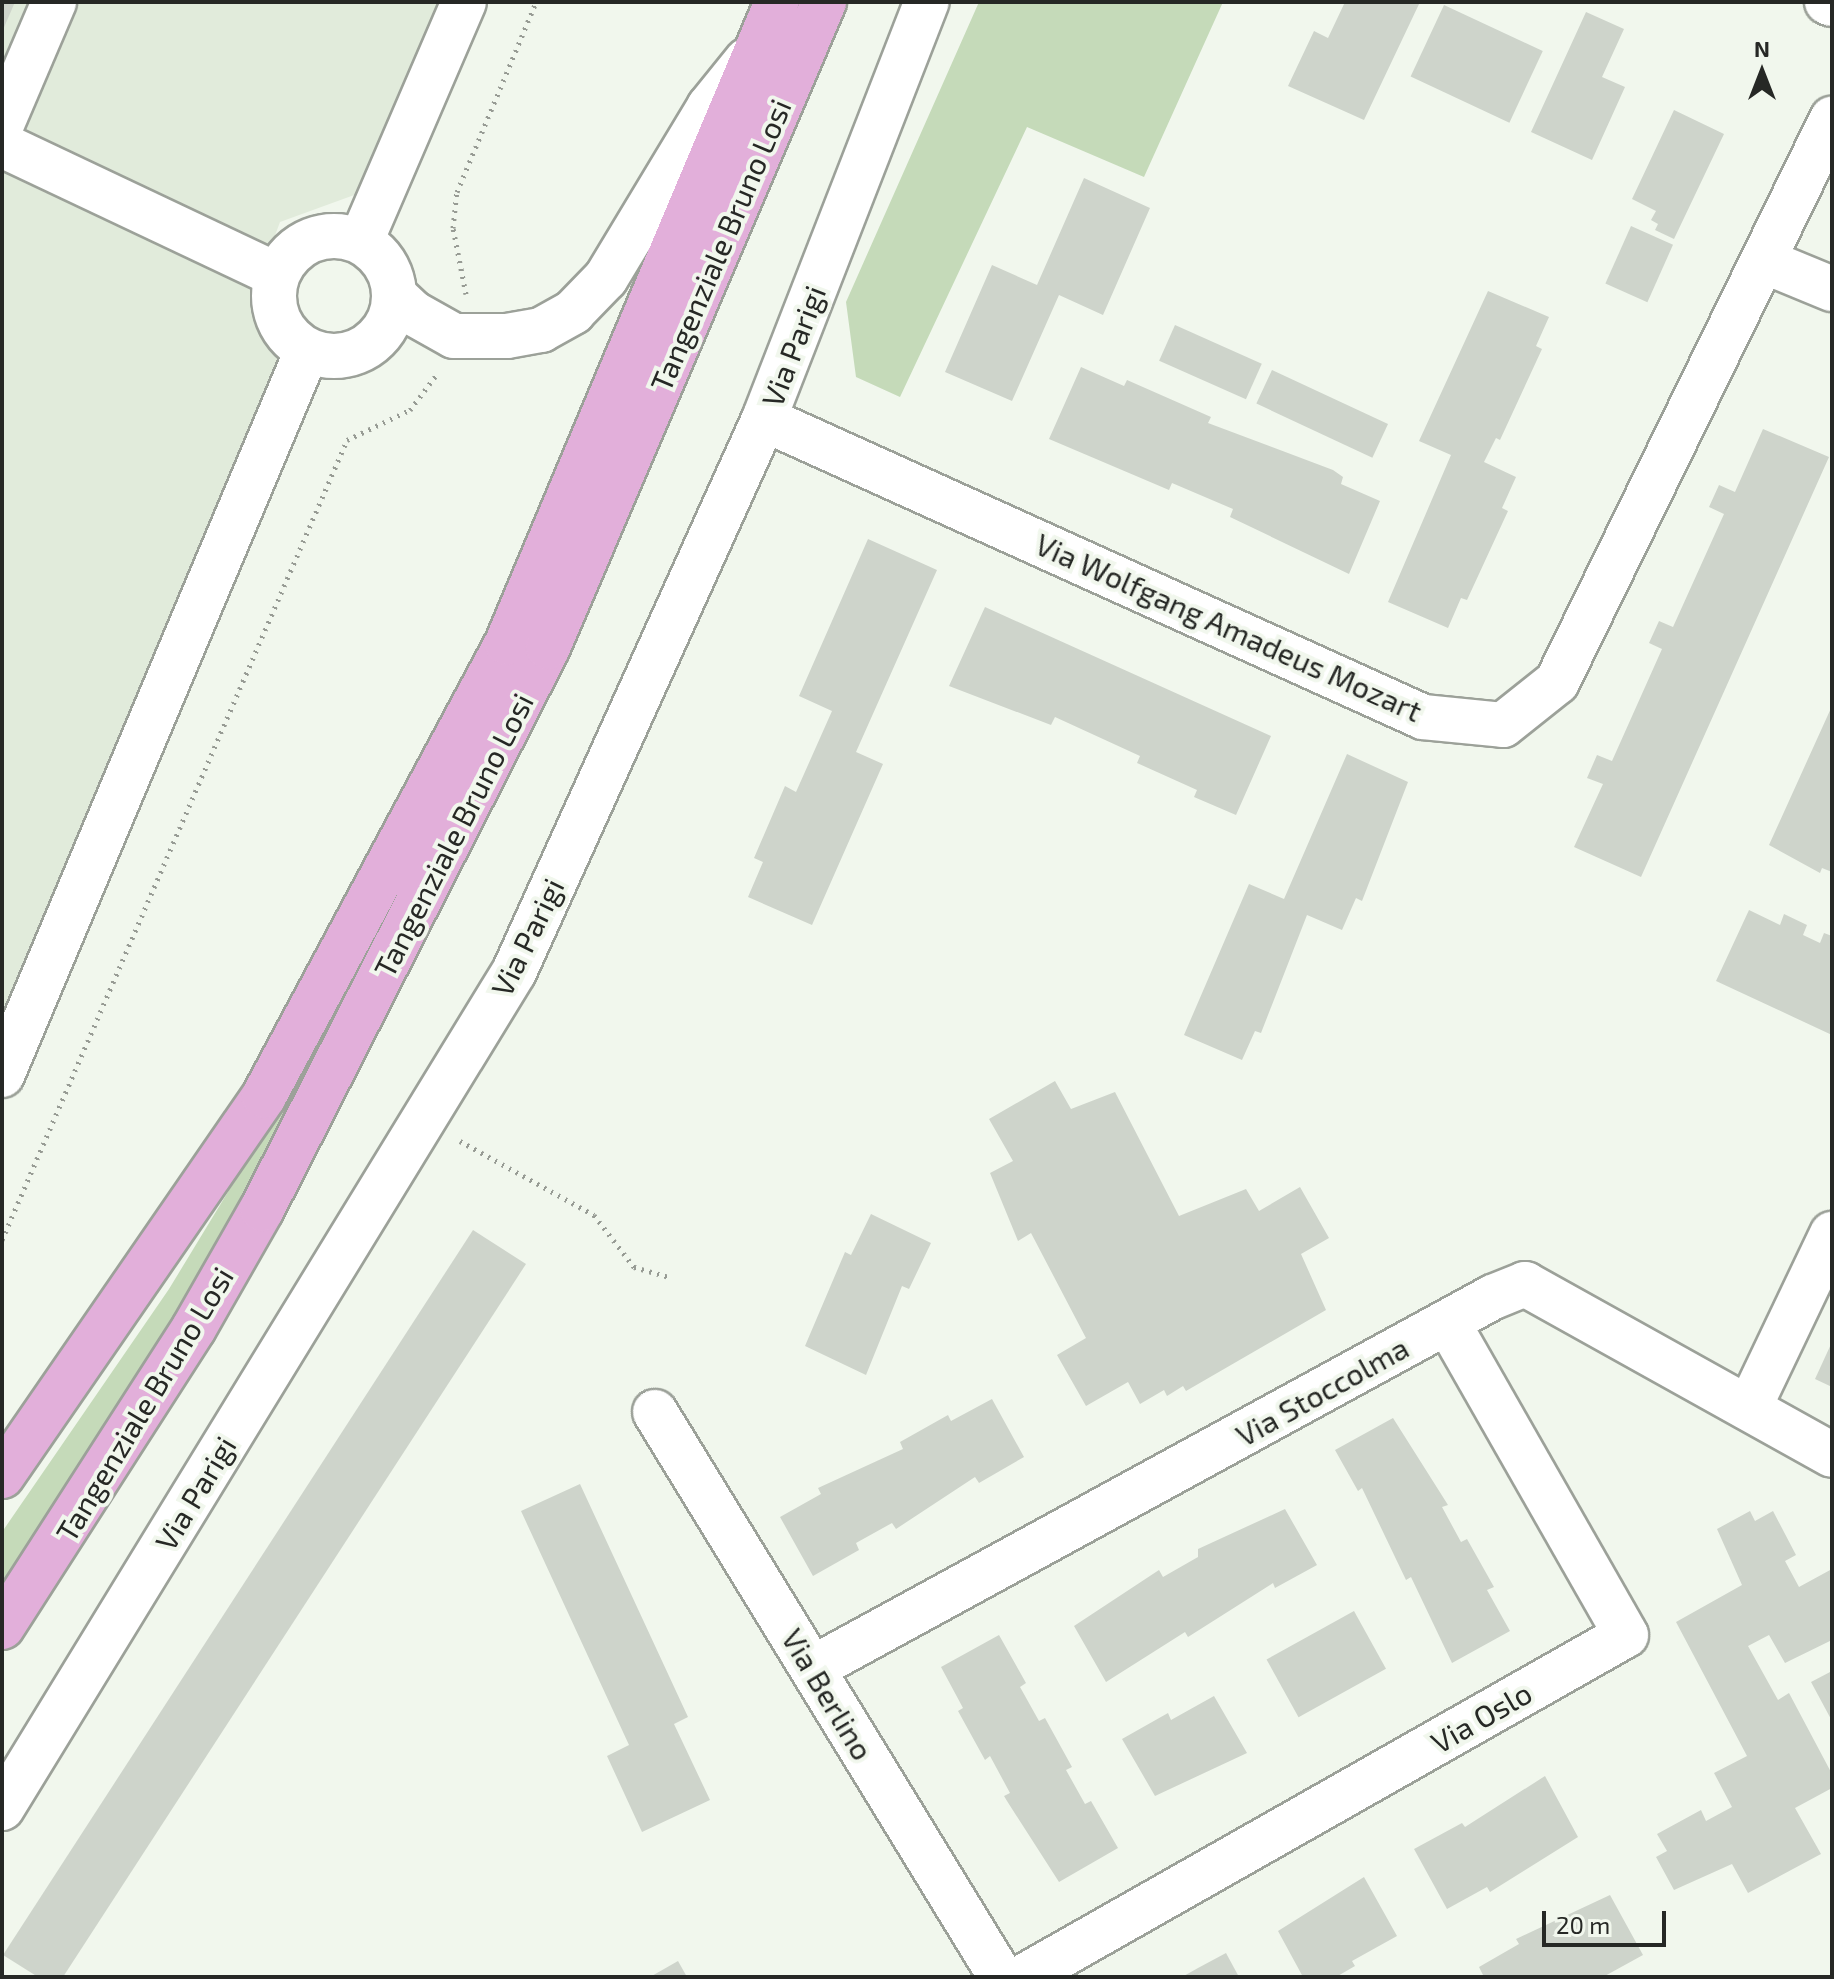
<!DOCTYPE html>
<style>
body{margin:0}
#map{position:relative;width:1834px;height:1979px;overflow:hidden;background:#f1f7ed;font-family:"Exo 2",sans-serif}
div>[style]{position:absolute}
.built>*{inset:0;background:#e1ebdb}
.green>*{inset:0;background:#c5dab9}
.building>*{inset:0;background:#ced4cb;transform-origin:0 0}
.path>*{height:5px;margin-top:-2.5px;transform-origin:0;background:repeating-linear-gradient(90deg,#979b94 0 2px,transparent 0 8px)}
.roads{filter:drop-shadow(2px 0 #9ca199) drop-shadow(-2px 0 #9ca199) drop-shadow(0 2px #9ca199) drop-shadow(0 -2px #9ca199)}
.street>*{height:44px;margin:-22px;padding:0 22px;transform-origin:22px;border-radius:22px;background:#fff}
.street>.ring{margin:-22px;padding:0;box-sizing:content-box;background:none;border:44px solid #fff;border-radius:50%}
.primary>*{height:44px;margin:-22px;padding:0 22px;transform-origin:22px;border-radius:22px;background:#e2afda}
span{translate:-50% -50%;white-space:nowrap;text-align:center;line-height:1.15;-webkit-text-stroke:8px #f1f7ed;paint-order:stroke}
.street-label{font-size:30px;color:#262825}
.frame{position:absolute;inset:0;border:4px solid #262825;pointer-events:none}
.north{position:absolute;left:1722px;top:32px;width:80px;height:80px;-webkit-text-stroke:6px #f1f7ed;paint-order:stroke;rotate:0deg;font-size:22px;font-weight:700;line-height:32px;text-align:center;color:#262825}
.north::after{content:'';display:block;margin:auto;width:28px;height:36px;background:#262825;clip-path:polygon(50% 0,100% 100%,50% 72%,0 100%)}
.scale{position:absolute;left:1542px;top:1911px;width:124px;height:36px;box-sizing:border-box;border:4px solid #262825;border-top:0;padding-left:10px;font-size:24px;line-height:28px;white-space:nowrap;color:#262825;-webkit-text-stroke:6px #f1f7ed;paint-order:stroke}
</style>
<div id="map">
<div class="built">
<i style="clip-path:polygon(2px 2px,442px 2px,357px 194px,280px 222px,260px 276px,285px 338px,287px 375px,2px 1020px)"></i>
</div>
<div class="green">
<i style="clip-path:polygon(979px 2px,1223px 2px,1144px 177px,1027px 127px,900px 397px,856px 377px,846px 302px)"></i>
<i style="clip-path:polygon(361px 973px,270px 1164px,2px 1603px,2px 1532px,169px 1289px)"></i>
</div>
<div class="building">
<i style="clip-path:polygon(2px 2px,15px 2px,2px 32px)"></i>
<i style="clip-path:polygon(1345px 2px,1420px 2px,1364px 120px,1288px 86px,1314px 31px,1328px 38px)"></i>
<i style="left:1444px;top:5px;width:109px;height:79px;rotate:25deg"></i>
<i style="clip-path:polygon(1586px 12px,1624px 29px,1602px 77px,1625px 87px,1592px 160px,1531px 132px)"></i>
<i style="clip-path:polygon(1674px 110px,1724px 134px,1674px 239px,1655px 230px,1658px 224px,1651px 220px,1656px 211px,1632px 199px)"></i>
<i style="clip-path:polygon(1084px 178px,1150px 208px,1103px 315px,1059px 295px,1012px 401px,945px 372px,992px 265px,1037px 285px)"></i>
<i style="left:1631px;top:226px;width:46px;height:63px;rotate:24deg"></i>
<i style="clip-path:polygon(1488px 291px,1549px 317px,1536px 346px,1542px 349px,1500px 440px,1496px 438px,1484px 462px,1516px 477px,1502px 508px,1508px 511px,1467px 600px,1461px 598px,1448px 628px,1388px 602px,1451px 455px,1419px 441px)"></i>
<i style="left:1175px;top:325px;width:95px;height:39px;rotate:24deg"></i>
<i style="clip-path:polygon(1081px 367px,1124px 386px,1127px 380px,1211px 417px,1208px 423px,1333px 470px,1343px 477px,1341px 484px,1380px 501px,1349px 574px,1230px 517px,1233px 509px,1172px 483px,1169px 490px,1049px 439px)"></i>
<i style="left:1272px;top:370px;width:128px;height:37px;rotate:25deg"></i>
<i style="clip-path:polygon(1763px 429px,1829px 457px,1641px 877px,1574px 847px,1603px 784px,1587px 778px,1597px 755px,1612px 761px,1662px 649px,1649px 643px,1659px 621px,1673px 627px,1724px 514px,1709px 507px,1719px 485px,1735px 492px)"></i>
<i style="clip-path:polygon(868px 539px,937px 570px,856px 752px,883px 764px,812px 925px,748px 897px,763px 862px,754px 858px,785px 786px,796px 792px,832px 711px,799px 696px)"></i>
<i style="clip-path:polygon(985px 607px,1271px 736px,1236px 815px,1194px 797px,1197px 790px,1137px 763px,1140px 756px,1055px 717px,1051px 725px,949px 686px)"></i>
<i style="clip-path:polygon(1832px 706px,1832px 872px,1822px 868px,1820px 873px,1769px 845px)"></i>
<i style="clip-path:polygon(1347px 754px,1408px 782px,1362px 901px,1356px 898px,1342px 930px,1307px 915px,1261px 1033px,1255px 1031px,1242px 1060px,1184px 1035px,1249px 884px,1284px 899px)"></i>
<i style="clip-path:polygon(1749px 910px,1780px 925px,1784px 914px,1807px 925px,1803px 935px,1820px 943px,1824px 933px,1832px 936px,1832px 1035px,1716px 981px)"></i>
<i style="clip-path:polygon(1055px 1081px,1071px 1109px,1115px 1092px,1179px 1216px,1246px 1189px,1259px 1211px,1300px 1187px,1329px 1238px,1301px 1254px,1326px 1310px,1186px 1391px,1183px 1386px,1167px 1396px,1164px 1390px,1140px 1404px,1128px 1382px,1086px 1406px,1057px 1355px,1086px 1338px,1031px 1233px,1018px 1241px,990px 1173px,1013px 1161px,989px 1119px)"></i>
<i style="clip-path:polygon(871px 1214px,931px 1243px,909px 1289px,902px 1286px,866px 1375px,805px 1346px,845px 1252px,851px 1255px)"></i>
<i style="clip-path:polygon(473px 1230px,526px 1264px,63px 1977px,38px 1977px,3px 1955px)"></i>
<i style="clip-path:polygon(1832px 1342px,1832px 1387px,1815px 1379px)"></i>
<i style="clip-path:polygon(992px 1399px,1024px 1457px,979px 1483px,975px 1477px,896px 1529px,892px 1523px,856px 1543px,859px 1550px,813px 1576px,780px 1517px,821px 1494px,818px 1488px,903px 1449px,900px 1442px,948px 1415px,951px 1421px)"></i>
<i style="clip-path:polygon(1393px 1418px,1448px 1505px,1442px 1507px,1461px 1542px,1467px 1539px,1494px 1587px,1487px 1590px,1510px 1631px,1452px 1663px,1411px 1577px,1406px 1580px,1362px 1488px,1358px 1491px,1335px 1450px)"></i>
<i style="clip-path:polygon(580px 1484px,688px 1717px,674px 1724px,710px 1800px,642px 1832px,607px 1756px,629px 1745px,521px 1511px)"></i>
<i style="clip-path:polygon(1285px 1509px,1317px 1565px,1275px 1588px,1273px 1583px,1188px 1637px,1185px 1632px,1106px 1682px,1074px 1626px,1159px 1570px,1163px 1577px,1198px 1557px,1198px 1549px)"></i>
<i style="clip-path:polygon(1750px 1511px,1755px 1521px,1773px 1511px,1796px 1555px,1785px 1561px,1799px 1587px,1832px 1569px,1832px 1640px,1785px 1663px,1769px 1635px,1748px 1646px,1778px 1700px,1789px 1693px,1832px 1774px,1832px 1788px,1795px 1808px,1821px 1854px,1748px 1893px,1732px 1864px,1674px 1890px,1656px 1857px,1667px 1851px,1657px 1834px,1701px 1810px,1706px 1821px,1732px 1807px,1714px 1773px,1747px 1756px,1676px 1622px,1742px 1585px,1717px 1529px)"></i>
<i style="left:1354px;top:1611px;width:66px;height:100px;rotate:61deg"></i>
<i style="clip-path:polygon(999px 1635px,1026px 1683px,1020px 1687px,1039px 1721px,1045px 1718px,1072px 1767px,1066px 1770px,1085px 1804px,1091px 1801px,1118px 1848px,1059px 1882px,1007px 1801px,1004px 1796px,1010px 1793px,990px 1756px,985px 1760px,958px 1711px,963px 1708px,941px 1667px)"></i>
<i style="clip-path:polygon(1832px 1671px,1832px 1721px,1811px 1682px)"></i>
<i style="clip-path:polygon(1214px 1696px,1247px 1753px,1155px 1796px,1122px 1739px,1168px 1713px,1171px 1720px)"></i>
<i style="clip-path:polygon(1545px 1776px,1578px 1837px,1490px 1892px,1487px 1887px,1447px 1909px,1414px 1849px,1462px 1823px,1465px 1827px)"></i>
<i style="clip-path:polygon(1364px 1877px,1397px 1936px,1352px 1961px,1355px 1966px,1336px 1977px,1303px 1977px,1278px 1931px)"></i>
<i style="clip-path:polygon(1610px 1895px,1643px 1955px,1603px 1977px,1484px 1977px,1479px 1967px,1519px 1944px,1516px 1939px)"></i>
<i style="clip-path:polygon(1226px 1953px,1239px 1977px,1182px 1977px,1198px 1968px)"></i>
<i style="clip-path:polygon(678px 1961px,687px 1977px,650px 1977px)"></i>
</div>
<div class="path">
<i style="left:466px;top:294px;width:67px;rotate:-101.1deg"></i>
<i style="left:453px;top:228px;width:36px;rotate:-84deg"></i>
<i style="left:457px;top:192px;width:206px;rotate:-67.4deg"></i>
<i style="left:460px;top:1141px;width:153px;rotate:28.9deg"></i>
<i style="left:594px;top:1215px;width:66px;rotate:52.4deg"></i>
<i style="left:634px;top:1267px;width:36px;rotate:16deg"></i>
<i style="left:2px;top:1240px;width:871px;rotate:-66.67deg"></i>
<i style="left:347px;top:440px;width:70px;rotate:-25.5deg"></i>
<i style="left:410px;top:410px;width:45px;rotate:-53.1deg"></i>
</div>
<div class="roads">
<div class="street">
<i style="left:1827px;top:2px;width:5px;rotate:22deg"></i>
<i style="left:2px;top:124px;width:133px;rotate:-66.9deg"></i>
<i style="left:2px;top:145px;width:304px;rotate:25.3deg"></i>
<i class="ring" style="left:274px;top:236px;width:76px;height:76px"></i>
<i style="left:361px;top:241px;width:260px;rotate:-66.7deg"></i>
<i style="left:1764px;top:261px;width:74px;rotate:22.4deg"></i>
<i style="left:394px;top:295px;width:26px;rotate:43deg"></i>
<i style="left:413px;top:313px;width:47px;rotate:29.3deg"></i>
<i style="left:454px;top:336px;width:53px"></i>
<i style="left:507px;top:336px;width:35px;rotate:-10deg"></i>
<i style="left:541px;top:330px;width:37px;rotate:-29deg"></i>
<i style="left:573px;top:312px;width:47px;rotate:-45.9deg"></i>
<i style="left:606px;top:278px;width:200px;rotate:-58.9deg"></i>
<i style="left:709px;top:107px;width:60px;rotate:-51deg"></i>
<i style="left:764px;top:419px;width:723px;rotate:24.33deg"></i>
<i style="left:1423px;top:717px;width:80px;rotate:5.7deg"></i>
<i style="left:1503px;top:725px;width:69px;rotate:-38.5deg"></i>
<i style="left:1557px;top:682px;width:627px;rotate:-63.97deg"></i>
<i style="left:2px;top:1075px;width:786px;rotate:-67.16deg"></i>
<i style="left:1749px;top:1408px;width:193px;rotate:-64.5deg"></i>
<i style="left:655px;top:1412px;width:663px;rotate:58.52deg"></i>
<i style="left:813px;top:1668px;width:775px;rotate:-28.62deg"></i>
<i style="left:1493px;top:1297px;width:35px;rotate:-22deg"></i>
<i style="left:1525px;top:1284px;width:351px;rotate:29.1deg"></i>
<i style="left:2px;top:1808px;width:980px;rotate:-58.52deg"></i>
<i style="left:514px;top:972px;width:607px;rotate:-65.67deg"></i>
<i style="left:764px;top:419px;width:448px;rotate:-68.7deg"></i>
<i style="left:1023px;top:1977px;width:693px;rotate:-29.56deg"></i>
<i style="left:1626px;top:1635px;width:359px;rotate:-119.7deg"></i>
</div>
<div class="primary">
<i style="left:2px;top:1476px;width:462px;rotate:-55.4deg"></i>
<i style="left:264px;top:1096px;width:514px;rotate:-61.79deg"></i>
<i style="left:507px;top:643px;width:696px;rotate:-67.16deg"></i>
<i style="left:2px;top:1627px;width:355px;rotate:-57.3deg"></i>
<i style="left:194px;top:1328px;width:137px;rotate:-60.3deg"></i>
<i style="left:262px;top:1209px;width:631px;rotate:-63.03deg"></i>
<i style="left:548px;top:647px;width:702px;rotate:-66.83deg"></i>
</div>
</div>
<div class="street-label">
<span style="left:720px;top:245px;rotate:-67deg">Tangenziale Bruno Losi</span>
<span style="left:793px;top:346px;rotate:-69deg">Via Parigi</span>
<span style="left:1229px;top:627px;rotate:24deg">Via Wolfgang Amadeus Mozart</span>
<span style="left:453px;top:835px;rotate:-63deg">Tangenziale Bruno Losi</span>
<span style="left:527px;top:937px;rotate:-64deg">Via Parigi</span>
<span style="left:1322px;top:1391px;rotate:-29deg">Via Stoccolma</span>
<span style="left:144px;top:1404px;rotate:-59deg">Tangenziale Bruno Losi</span>
<span style="left:195px;top:1493px;rotate:-59deg">Via Parigi</span>
<span style="left:828px;top:1694px;rotate:59deg">Via Berlino</span>
<span style="left:1481px;top:1717px;rotate:-30deg">Via Oslo</span>
</div>
<div class="frame"></div>
<div class="north">N</div>
<div class="scale">20 m</div>
</div>
